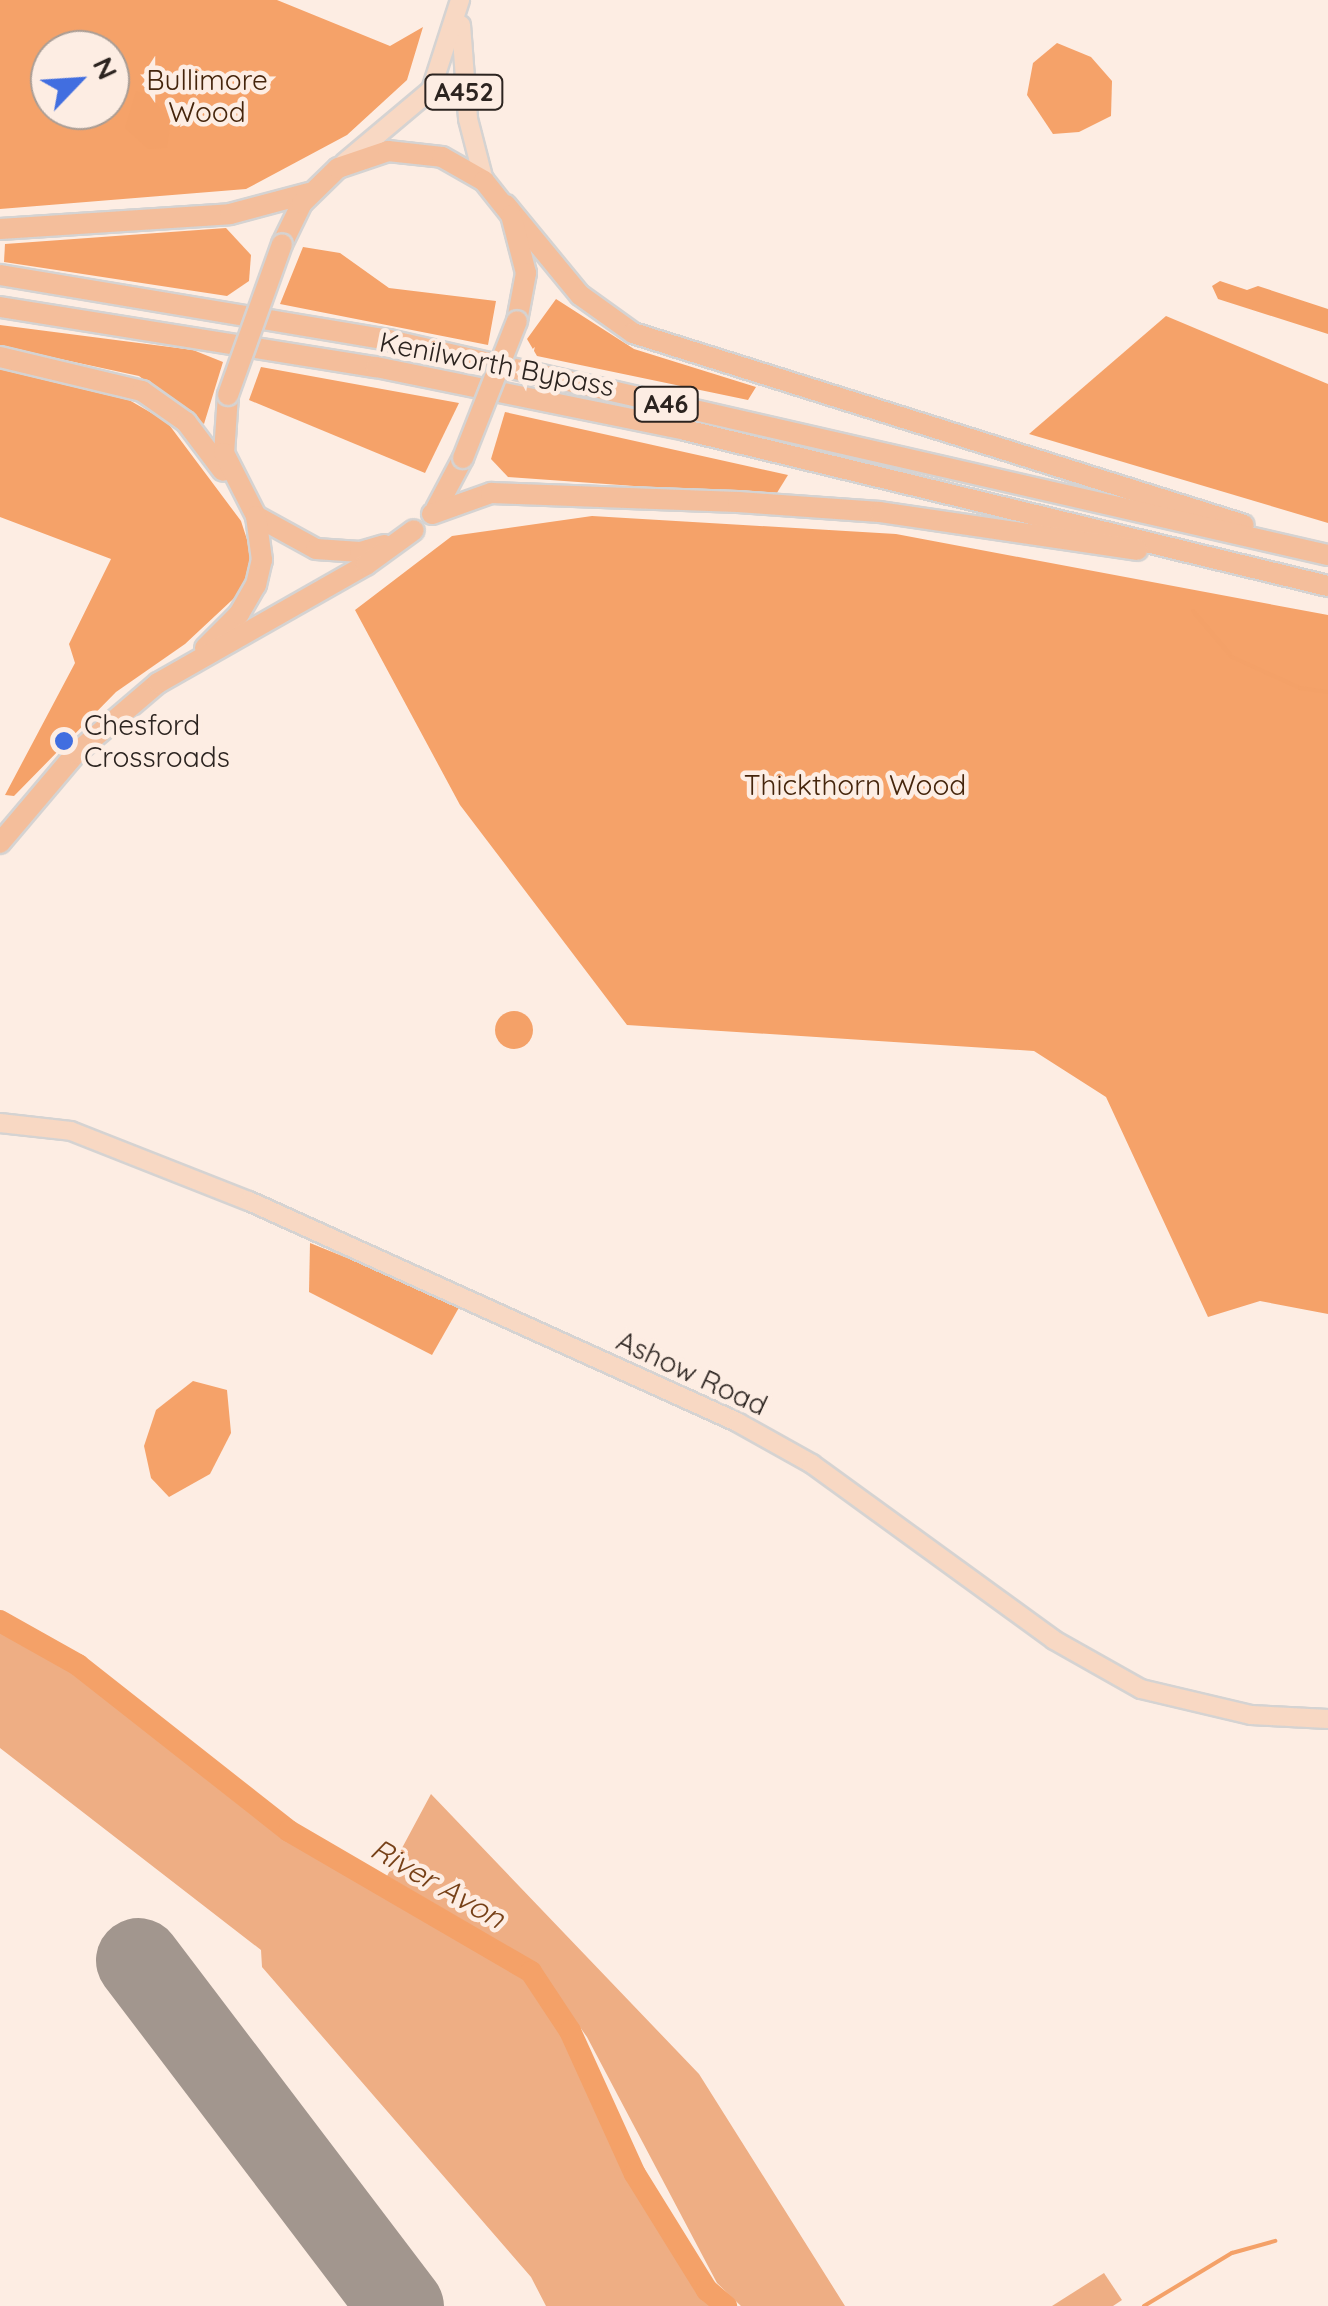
<!DOCTYPE html>
<style>
body{margin:0}
#map{position:relative;width:1328px;height:2306px;overflow:hidden;background:#fdede3;font-family:Quicksand,sans-serif}
div>[style]{position:absolute}
.green>*{inset:0;background:#eeae84}
.forest>*{inset:0;background:#f5a269}
.water>*{inset:0;background:#f4a168}
.round{border-radius:50%}
.stream>*{height:4px;margin:-2px;padding:0 2px;transform-origin:2px;border-radius:2px;background:#f4a168}
.river>*{height:22px;margin:-11px;padding:0 11px;transform-origin:11px;border-radius:11px;background:#f4a168}
.runway>*{height:85px;margin:-42.5px;padding:0 42.5px;transform-origin:42.5px;border-radius:42.5px;background:#a2968e}
.roads{filter:drop-shadow(2px 0 #d5d3d2) drop-shadow(-2px 0 #d5d3d2) drop-shadow(0 2px #d5d3d2) drop-shadow(0 -2px #d5d3d2)}
.major>*{height:18px;margin:-9px;padding:0 9px;transform-origin:9px;border-radius:9px;background:#f8d8c3}
.highway>*{height:20px;margin:-10px;padding:0 10px;transform-origin:10px;border-radius:10px;background:#f4be9b}
.bridges{filter:drop-shadow(2px 0 #d5d3d2) drop-shadow(-2px 0 #d5d3d2) drop-shadow(0 2px #d5d3d2) drop-shadow(0 -2px #d5d3d2)}
.highway-bridge>*{height:20px;margin:-10px;padding:0 10px;transform-origin:10px;border-radius:10px;background:#f4be9b}
.dots>*{width:28px;height:28px;translate:-50% -50%;box-sizing:border-box;border:5px solid #fdede3;border-radius:50%}
span{translate:-50% -50%;white-space:nowrap;text-align:center;line-height:1.15;-webkit-text-stroke:9px #fdede3;paint-order:stroke}
.shield-label span{padding:2px 8px;background:#fdede3;border:2px solid;border-radius:8px;-webkit-text-stroke-width:0}
.shield-label{font-size:25px;color:#2c2420;font-weight:700}
.park-label{font-size:28px;color:#45250c}
.street-label{font-size:28px;color:#2c2420}
.poi-label{font-size:28px;color:#2c2420}
.left{translate:0 -50%;text-align:left}
.water-label{font-size:30px;color:#774118;font-style:italic}
.north{position:absolute;left:30px;top:30px;width:100px;height:100px;box-sizing:border-box;background:#fdede3;border:2px solid #a99d95;border-radius:50%;rotate:65deg;font-size:28px;font-weight:700;line-height:40px;text-align:center;color:#2c2420}
.north::after{content:'';display:block;margin:auto;width:35px;height:45px;background:#416ee0;clip-path:polygon(50% 0,100% 100%,50% 72%,0 100%)}
</style>
<div id="map">
<div class="green">
<i style="clip-path:polygon(0 1621px,78px 1665px,289px 1831px,531px 1972px,570px 2031px,635px 2174px,707px 2290px,726px 2306px,546px 2306px,531px 2277px,262px 1967px,261px 1950px,0 1748px)"></i>
<i style="clip-path:polygon(431px 1794px,699px 2074px,845px 2306px,741px 2306px,717px 2283px,587px 2037px,534px 1962px,387px 1876px)"></i>
<i style="clip-path:polygon(1104px 2273px,1122px 2300px,1113px 2306px,1052px 2306px)"></i>
</div>
<div class="forest">
<i style="clip-path:polygon(evenodd,0 0,277px 0,390px 46px,423px 27px,407px 80px,347px 135px,246px 189px,0 209px,0 0,50px 50px,110px 50px,110px 110px,50px 110px,50px 50px)"></i>
<i style="clip-path:polygon(1057px 43px,1091px 57px,1112px 81px,1111px 116px,1079px 132px,1053px 134px,1027px 95px,1033px 63px)"></i>
<i style="clip-path:polygon(226px 228px,251px 255px,249px 281px,227px 296px,4px 262px,5px 244px)"></i>
<i style="clip-path:polygon(303px 247px,340px 253px,389px 288px,496px 301px,488px 345px,280px 304px)"></i>
<i style="clip-path:polygon(556px 299px,634px 349px,756px 387px,748px 400px,537px 356px,527px 339px)"></i>
<i style="clip-path:polygon(1166px 316px,1328px 384px,1328px 523px,1029px 434px)"></i>
<i style="clip-path:polygon(0 325px,193px 350px,223px 362px,204px 424px,139px 376px,0 346px)"></i>
<i style="clip-path:polygon(261px 367px,459px 403px,425px 473px,249px 400px)"></i>
<i style="clip-path:polygon(0 369px,117px 393px,167px 422px,241px 521px,253px 558px,246px 587px,185px 644px,116px 692px,14px 796px,5px 795px,75px 663px,69px 644px,111px 559px,0 517px)"></i>
<i style="clip-path:polygon(505px 412px,788px 475px,775px 496px,508px 477px,491px 459px)"></i>
<i style="clip-path:polygon(592px 516px,896px 534px,1328px 615px,1328px 1314px,1260px 1301px,1208px 1317px,1106px 1097px,1034px 1051px,627px 1025px,460px 805px,355px 610px,452px 536px)"></i>
<i style="clip-path:polygon(310px 1243px,461px 1304px,432px 1355px,309px 1292px)"></i>
<i style="clip-path:polygon(193px 1381px,227px 1390px,231px 1433px,210px 1474px,169px 1497px,151px 1478px,144px 1446px,156px 1410px)"></i>
</div>
<div class="water">
<i style="clip-path:polygon(136px 91px,148px 94px,171px 120px,167px 148px,148px 149px,125px 128px)"></i>
<i style="clip-path:polygon(1220px 281px,1247px 290px,1258px 286px,1328px 309px,1328px 334px,1218px 299px,1212px 286px)"></i>
<i class="round" style="left:495px;top:1011px;width:38px;height:38px"></i>
</div>
<div class="stream">
<i style="left:1193px;top:611px;width:60px;rotate:49.7deg"></i>
<i style="left:1232px;top:657px;width:75px;rotate:24.5deg"></i>
<i style="left:1300px;top:688px;width:28px;rotate:8deg"></i>
<i style="left:1144px;top:2306px;width:103px;rotate:-31.1deg"></i>
<i style="left:1232px;top:2253px;width:45px;rotate:-15.6deg"></i>
</div>
<div class="river">
<i style="left:0;top:1621px;width:90px;rotate:29.4deg"></i>
<i style="left:78px;top:1665px;width:268px;rotate:38.2deg"></i>
<i style="left:289px;top:1831px;width:280px;rotate:30.2deg"></i>
<i style="left:531px;top:1972px;width:71px;rotate:56.5deg"></i>
<i style="left:570px;top:2031px;width:157px;rotate:65.6deg"></i>
<i style="left:635px;top:2174px;width:137px;rotate:58.2deg"></i>
<i style="left:707px;top:2290px;width:25px;rotate:40deg"></i>
</div>
<div class="runway">
<i style="left:138px;top:1960px;width:435px;rotate:52.8deg"></i>
</div>
<div class="roads">
<div class="major">
<i style="left:461px;top:25px;width:94px;rotate:85.7deg"></i>
<i style="left:468px;top:119px;width:64px;rotate:75.5deg"></i>
<i style="left:344px;top:163px;width:114px;rotate:-40deg"></i>
<i style="left:431px;top:90px;width:95px;rotate:-72.1deg"></i>
<i style="left:0;top:1123px;width:71px;rotate:6.4deg"></i>
<i style="left:71px;top:1131px;width:191px;rotate:21.5deg"></i>
<i style="left:249px;top:1201px;width:536px;rotate:24.36deg"></i>
<i style="left:737px;top:1422px;width:86px;rotate:29.2deg"></i>
<i style="left:812px;top:1464px;width:299px;rotate:36deg"></i>
<i style="left:1054px;top:1640px;width:100px;rotate:29.4deg"></i>
<i style="left:1141px;top:1689px;width:113px;rotate:13.3deg"></i>
<i style="left:1251px;top:1715px;width:77px;rotate:3deg"></i>
</div>
<div class="highway">
<i style="left:506px;top:205px;width:117px;rotate:50.6deg"></i>
<i style="left:580px;top:295px;width:65px;rotate:35.6deg"></i>
<i style="left:633px;top:333px;width:640px;rotate:17.44deg"></i>
<i style="left:0;top:229px;width:230px;rotate:-3.7deg"></i>
<i style="left:230px;top:214px;width:82px;rotate:-14.9deg"></i>
<i style="left:282px;top:244px;width:46px;rotate:-64deg"></i>
<i style="left:302px;top:203px;width:50px;rotate:-44.2deg"></i>
<i style="left:338px;top:168px;width:53px;rotate:-18.8deg"></i>
<i style="left:388px;top:151px;width:54px;rotate:6.3deg"></i>
<i style="left:442px;top:157px;width:48px;rotate:29.7deg"></i>
<i style="left:484px;top:181px;width:43px;rotate:51.5deg"></i>
<i style="left:511px;top:215px;width:60px;rotate:75.5deg"></i>
<i style="left:526px;top:273px;width:49px;rotate:100.6deg"></i>
<i style="left:0;top:275px;width:394px;rotate:9.5deg"></i>
<i style="left:389px;top:340px;width:963px;rotate:12.9deg"></i>
<i style="left:0;top:307px;width:381px;rotate:9.1deg"></i>
<i style="left:376px;top:367px;width:315px;rotate:11.5deg"></i>
<i style="left:685px;top:430px;width:662px;rotate:13.64deg"></i>
<i style="left:0;top:357px;width:146px;rotate:13.5deg"></i>
<i style="left:142px;top:391px;width:54px;rotate:35.2deg"></i>
<i style="left:186px;top:422px;width:61px;rotate:52.9deg"></i>
<i style="left:228px;top:395px;width:58px;rotate:93.9deg"></i>
<i style="left:224px;top:453px;width:71px;rotate:63.1deg"></i>
<i style="left:256px;top:516px;width:68px;rotate:28.8deg"></i>
<i style="left:316px;top:549px;width:44px;rotate:3.9deg"></i>
<i style="left:360px;top:552px;width:25px;rotate:-16deg"></i>
<i style="left:436px;top:509px;width:58px;rotate:-62.1deg"></i>
<i style="left:432px;top:514px;width:63px;rotate:-19.6deg"></i>
<i style="left:491px;top:493px;width:247px;rotate:2.1deg"></i>
<i style="left:738px;top:502px;width:142px;rotate:4deg"></i>
<i style="left:880px;top:512px;width:260px;rotate:8.4deg"></i>
<i style="left:205px;top:648px;width:48px;rotate:-45deg"></i>
<i style="left:239px;top:614px;width:34px;rotate:-60deg"></i>
<i style="left:256px;top:585px;width:26px;rotate:-77deg"></i>
<i style="left:262px;top:560px;width:44px;rotate:-97.8deg"></i>
<i style="left:0;top:843px;width:118px;rotate:-49.8deg"></i>
<i style="left:76px;top:753px;width:108px;rotate:-40.5deg"></i>
<i style="left:158px;top:683px;width:239px;rotate:-29.6deg"></i>
<i style="left:366px;top:565px;width:59px;rotate:-36.1deg"></i>
</div>
</div>
<div class="bridges">
<div class="highway-bridge">
<i style="left:228px;top:395px;width:160px;rotate:-70.3deg"></i>
<i style="left:463px;top:458px;width:147px;rotate:-68.5deg"></i>
</div>
</div>
<div class="dots">
<i style="left:64px;top:741px;background:#416ee0"></i>
</div>
<div class="shield-label">
<span style="left:464px;top:92px">A452</span>
<span style="left:666px;top:404px">A46</span>
</div>
<div class="park-label">
<span style="left:207px;top:96px">Bullimore<br>Wood</span>
<span style="left:855px;top:785px">Thickthorn Wood</span>
</div>
<div class="street-label">
<span style="left:497px;top:364px;rotate:11deg">Kenilworth Bypass</span>
<span style="left:692px;top:1373px;rotate:25deg">Ashow Road</span>
</div>
<div class="poi-label">
<span class="left" style="left:84px;top:741px">Chesford<br>Crossroads</span>
</div>
<div class="water-label">
<span style="left:438px;top:1883px;rotate:30deg">River Avon</span>
</div>
<div class="north">N</div>
</div>
